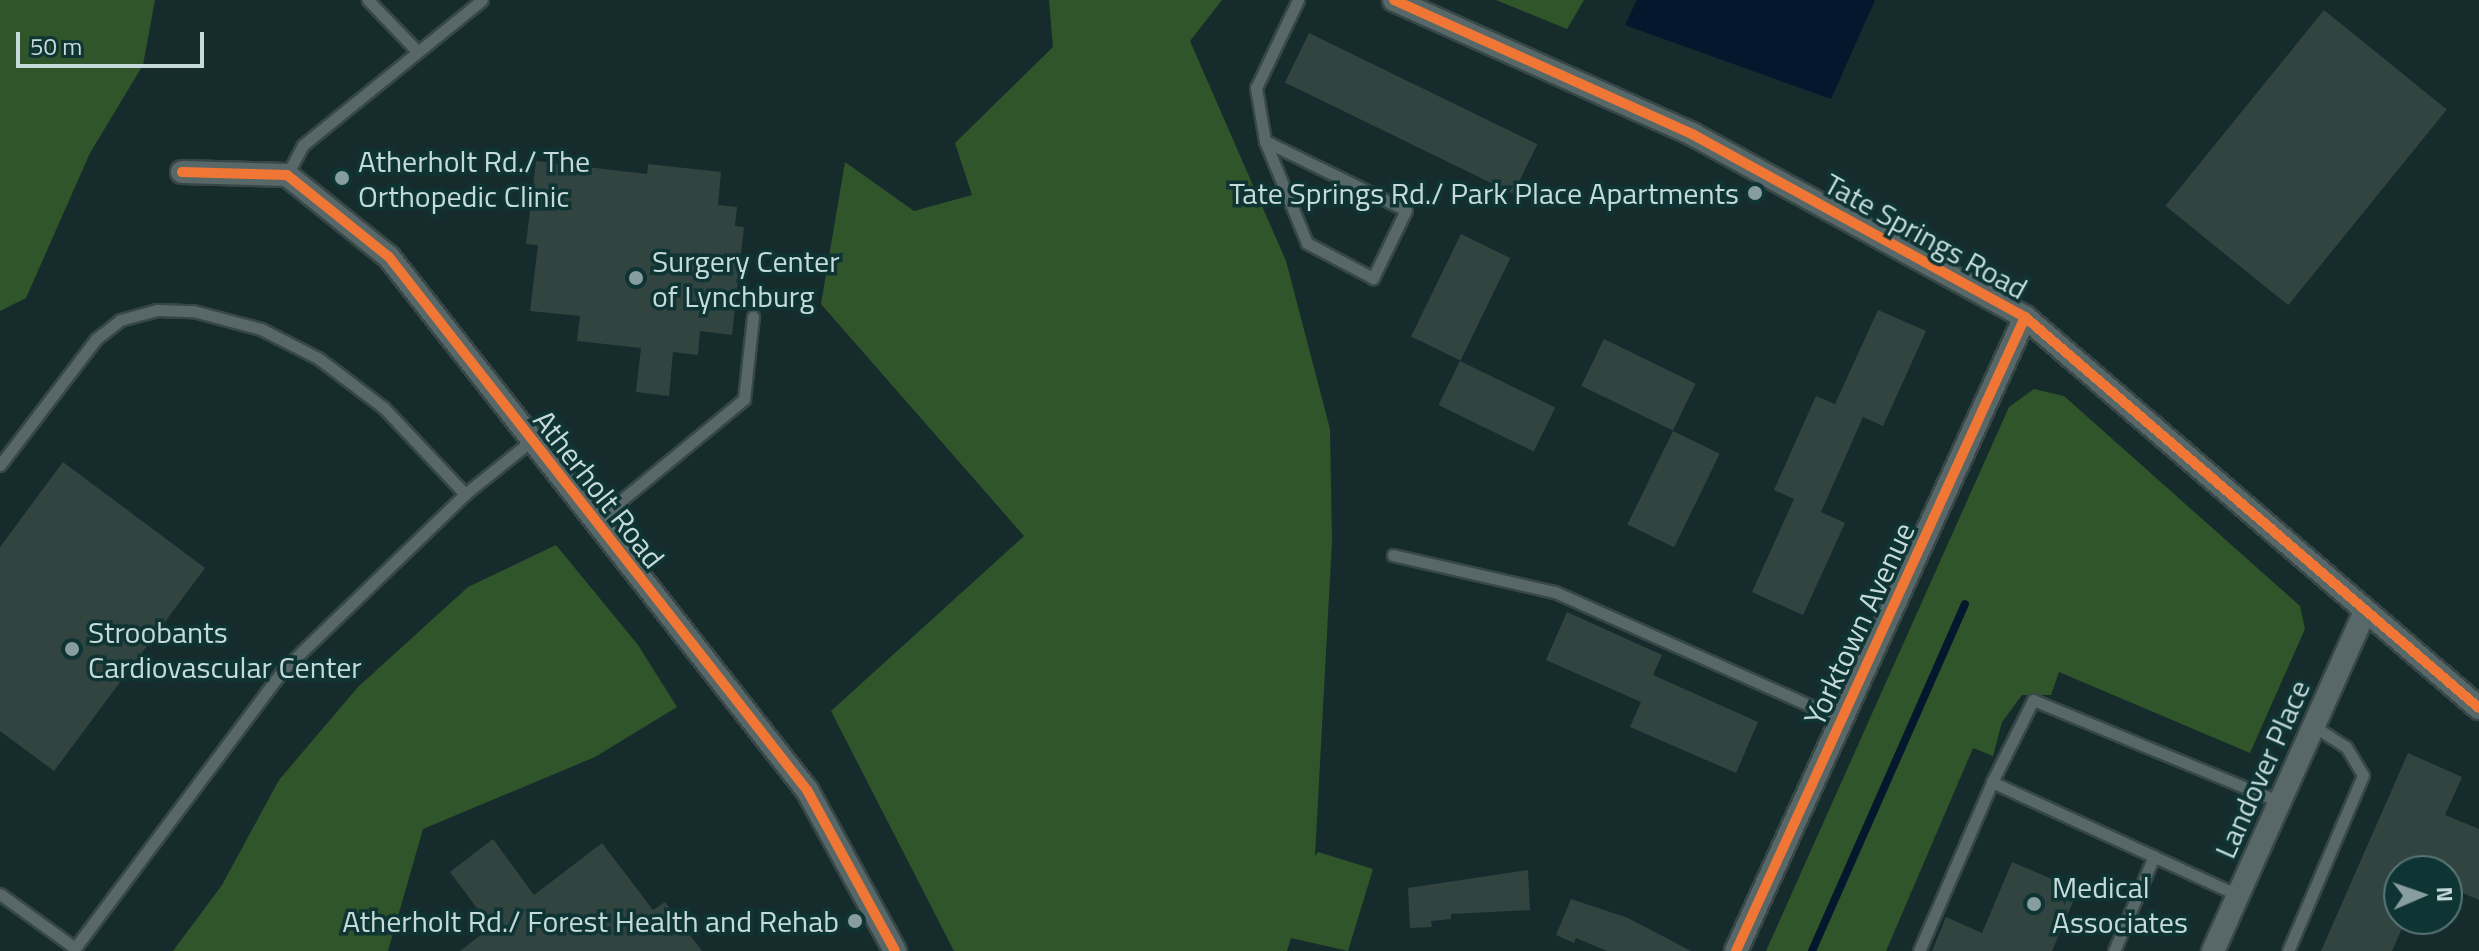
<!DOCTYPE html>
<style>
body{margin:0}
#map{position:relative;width:2479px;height:951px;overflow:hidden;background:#162c2c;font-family:"Titillium Web",sans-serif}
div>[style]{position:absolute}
.green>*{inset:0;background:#30552b}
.water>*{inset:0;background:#03172d}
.stream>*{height:8px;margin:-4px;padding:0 4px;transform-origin:4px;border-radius:4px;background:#03172d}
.building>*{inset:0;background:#314440;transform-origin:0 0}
.roads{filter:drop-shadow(2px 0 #374747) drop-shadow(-2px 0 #374747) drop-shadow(0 2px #374747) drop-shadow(0 -2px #374747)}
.service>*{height:11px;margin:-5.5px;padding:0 5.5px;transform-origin:5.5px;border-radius:5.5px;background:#586767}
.minor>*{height:22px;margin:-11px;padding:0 11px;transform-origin:11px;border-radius:11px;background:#586767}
.cycleway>*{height:10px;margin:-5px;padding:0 5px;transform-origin:5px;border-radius:5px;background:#f07635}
.dots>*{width:22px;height:22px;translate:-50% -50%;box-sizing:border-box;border:4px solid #0e3434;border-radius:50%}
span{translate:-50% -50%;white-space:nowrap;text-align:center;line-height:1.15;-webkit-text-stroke:7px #0e3434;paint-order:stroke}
.poi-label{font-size:30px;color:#c6dada}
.left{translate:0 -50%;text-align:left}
.right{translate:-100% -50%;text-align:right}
.street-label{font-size:30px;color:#c6dada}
.north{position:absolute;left:2383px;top:855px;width:80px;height:80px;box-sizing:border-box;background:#0e3434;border:2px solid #587676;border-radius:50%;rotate:88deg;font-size:22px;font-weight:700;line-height:32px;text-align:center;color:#c6dada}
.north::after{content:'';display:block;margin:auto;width:28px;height:36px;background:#889d9d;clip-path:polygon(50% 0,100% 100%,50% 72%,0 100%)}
.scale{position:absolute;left:16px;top:32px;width:188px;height:36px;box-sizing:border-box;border:4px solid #c6dada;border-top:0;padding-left:10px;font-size:24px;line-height:28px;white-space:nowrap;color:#c6dada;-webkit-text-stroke:6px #0e3434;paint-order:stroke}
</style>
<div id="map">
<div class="green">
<i style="clip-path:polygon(0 0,155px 0,143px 65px,90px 153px,26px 298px,0 311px)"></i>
<i style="clip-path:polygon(1049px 0,1222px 0,1190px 41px,1286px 261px,1330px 429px,1332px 541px,1315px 856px,1318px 852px,1373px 869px,1348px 951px,1291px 938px,1287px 951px,954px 951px,831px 711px,1024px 536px,821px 304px,845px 162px,914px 211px,972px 195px,955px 143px,1053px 47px)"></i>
<i style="clip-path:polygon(1496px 0,1584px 0,1567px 29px)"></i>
<i style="clip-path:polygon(2034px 389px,2064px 396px,2300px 606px,2305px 629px,2250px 753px,2059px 672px,2051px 695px,2022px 695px,2002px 722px,1993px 756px,1973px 748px,1886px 951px,1766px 951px,2009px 407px)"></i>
<i style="clip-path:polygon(556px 545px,638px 645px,677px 707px,595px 757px,423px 829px,388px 951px,173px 951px,222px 885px,279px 780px,358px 687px,468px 587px)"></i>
</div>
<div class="water">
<i style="clip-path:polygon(1637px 0,1875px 0,1831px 99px,1625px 25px)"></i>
</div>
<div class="stream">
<i style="left:1812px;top:951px;width:379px;rotate:-66.2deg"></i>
</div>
<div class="building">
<i style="left:2324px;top:10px;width:158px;height:252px;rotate:39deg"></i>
<i style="left:1309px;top:33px;width:254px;height:55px;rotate:26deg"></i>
<i style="clip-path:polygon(536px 161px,647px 174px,648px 164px,721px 172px,718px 205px,737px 207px,735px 226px,744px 227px,732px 335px,700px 331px,698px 355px,673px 352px,669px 396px,636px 392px,641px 348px,577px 341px,580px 316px,530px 311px,538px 245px,526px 244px)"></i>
<i style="left:1461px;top:234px;width:55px;height:114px;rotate:26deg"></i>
<i style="clip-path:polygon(1878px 310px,1926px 331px,1883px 426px,1863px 417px,1821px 512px,1845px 523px,1803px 615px,1752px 592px,1794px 499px,1774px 490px,1816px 396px,1835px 404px)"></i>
<i style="left:1604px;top:339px;width:102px;height:52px;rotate:26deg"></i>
<i style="left:1460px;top:361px;width:106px;height:49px;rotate:26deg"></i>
<i style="left:1673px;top:431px;width:52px;height:104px;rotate:26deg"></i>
<i style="clip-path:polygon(63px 462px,205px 568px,54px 771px,0 731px,0 547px)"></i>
<i style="clip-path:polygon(1567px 612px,1662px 655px,1653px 675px,1758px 722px,1736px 773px,1630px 727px,1641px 702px,1546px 660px)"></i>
<i style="clip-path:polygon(2408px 753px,2462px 777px,2445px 815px,2479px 829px,2479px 900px,2447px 886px,2447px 871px,2399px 871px,2399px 919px,2406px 919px,2392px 951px,2321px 951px)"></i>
<i style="clip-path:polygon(493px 839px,534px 895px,602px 843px,653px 910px,665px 902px,702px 951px,460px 951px,491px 927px,450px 872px)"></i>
<i style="clip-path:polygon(2012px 862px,2078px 890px,2052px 951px,1932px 951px,1946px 917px,1982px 933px)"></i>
<i style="clip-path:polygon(1528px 870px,1530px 910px,1451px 914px,1451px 919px,1431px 921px,1432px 927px,1410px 928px,1408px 888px)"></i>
<i style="clip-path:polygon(1571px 899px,1628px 918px,1691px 951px,1607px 951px,1576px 938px,1574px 943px,1556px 935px)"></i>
</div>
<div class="roads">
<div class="service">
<i style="left:368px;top:0;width:71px;rotate:46.1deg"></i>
<i style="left:1265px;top:141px;width:157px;rotate:26.1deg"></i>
<i style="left:1406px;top:210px;width:76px;rotate:115.9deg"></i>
<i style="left:1373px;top:278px;width:75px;rotate:-152.1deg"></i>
<i style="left:1307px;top:243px;width:110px;rotate:-112.4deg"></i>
<i style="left:1265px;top:141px;width:54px;rotate:-99.6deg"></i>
<i style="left:1256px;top:88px;width:98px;rotate:-64.5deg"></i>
<i style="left:287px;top:175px;width:34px;rotate:-62deg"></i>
<i style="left:303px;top:145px;width:230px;rotate:-39deg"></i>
<i style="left:0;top:465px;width:158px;rotate:-52.7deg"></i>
<i style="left:96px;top:339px;width:31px;rotate:-38deg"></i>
<i style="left:120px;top:320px;width:38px;rotate:-15deg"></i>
<i style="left:157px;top:310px;width:36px;rotate:2deg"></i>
<i style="left:193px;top:311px;width:70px;rotate:14.8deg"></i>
<i style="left:261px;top:329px;width:64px;rotate:27deg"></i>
<i style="left:318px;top:358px;width:83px;rotate:37.1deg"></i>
<i style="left:384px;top:408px;width:118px;rotate:46.7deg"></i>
<i style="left:595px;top:522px;width:193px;rotate:-39.5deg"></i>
<i style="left:744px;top:399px;width:83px;rotate:-83.8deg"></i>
<i style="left:1393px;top:555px;width:166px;rotate:12.9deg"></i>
<i style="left:1555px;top:592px;width:314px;rotate:24deg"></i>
<i style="left:1992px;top:782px;width:92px;rotate:-63.4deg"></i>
<i style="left:2033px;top:700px;width:267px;rotate:22.4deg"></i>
<i style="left:0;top:894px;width:92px;rotate:35.8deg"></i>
<i style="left:75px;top:948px;width:346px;rotate:-53.2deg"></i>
<i style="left:282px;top:671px;width:255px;rotate:-44deg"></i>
<i style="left:465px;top:494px;width:85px;rotate:-38.8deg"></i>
<i style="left:1919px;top:951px;width:184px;rotate:-66.6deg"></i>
<i style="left:1992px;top:782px;width:271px;rotate:24.7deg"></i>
<i style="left:2114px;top:951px;width:103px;rotate:-67.2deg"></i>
<i style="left:2288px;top:951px;width:191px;rotate:-66.9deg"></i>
<i style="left:2363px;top:775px;width:33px;rotate:-121deg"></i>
<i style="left:2346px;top:747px;width:38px;rotate:-147deg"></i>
</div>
<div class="minor">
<i style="left:1394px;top:0;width:327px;rotate:24.2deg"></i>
<i style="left:1692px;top:134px;width:380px;rotate:28.8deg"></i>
<i style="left:2025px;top:317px;width:599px;rotate:40.74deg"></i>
<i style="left:182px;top:172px;width:105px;rotate:1.6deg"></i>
<i style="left:287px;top:175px;width:131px;rotate:38.8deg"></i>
<i style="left:389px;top:257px;width:677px;rotate:51.9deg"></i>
<i style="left:807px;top:790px;width:183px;rotate:61.3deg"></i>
<i style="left:1736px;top:951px;width:697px;rotate:-65.49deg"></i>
<i style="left:2213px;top:951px;width:372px;rotate:-65.9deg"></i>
</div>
</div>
<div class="cycleway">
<i style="left:1394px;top:0;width:327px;rotate:24.2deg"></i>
<i style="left:1692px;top:134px;width:380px;rotate:28.8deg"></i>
<i style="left:2025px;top:317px;width:599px;rotate:40.74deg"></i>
<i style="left:182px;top:172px;width:105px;rotate:1.6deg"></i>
<i style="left:287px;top:175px;width:131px;rotate:38.8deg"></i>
<i style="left:389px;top:257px;width:677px;rotate:51.9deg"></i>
<i style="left:807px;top:790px;width:183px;rotate:61.3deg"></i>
<i style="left:1736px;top:951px;width:697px;rotate:-65.49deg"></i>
</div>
<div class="dots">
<i style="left:342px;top:178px;background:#889d9d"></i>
<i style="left:1755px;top:193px;background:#889d9d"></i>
<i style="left:636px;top:278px;background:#889d9d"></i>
<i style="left:72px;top:649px;background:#889d9d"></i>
<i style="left:2034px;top:904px;background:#889d9d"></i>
<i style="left:855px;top:921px;background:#889d9d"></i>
</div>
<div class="poi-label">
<span class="left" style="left:358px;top:178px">Atherholt Rd./ The<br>Orthopedic Clinic</span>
<span class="right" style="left:1739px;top:193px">Tate Springs Rd./ Park Place Apartments</span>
<span class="left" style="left:652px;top:278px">Surgery Center<br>of Lynchburg</span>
<span class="left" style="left:88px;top:649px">Stroobants<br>Cardiovascular Center</span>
<span class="left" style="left:2052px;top:904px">Medical<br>Associates</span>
<span class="right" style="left:839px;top:921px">Atherholt Rd./ Forest Health and Rehab</span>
</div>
<div class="street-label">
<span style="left:1926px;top:236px;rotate:29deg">Tate Springs Road</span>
<span style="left:599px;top:489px;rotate:52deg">Atherholt Road</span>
<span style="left:1859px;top:624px;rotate:-65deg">Yorktown Avenue</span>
<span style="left:2262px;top:769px;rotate:-66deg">Landover Place</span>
</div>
<div class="north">N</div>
<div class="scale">50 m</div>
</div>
